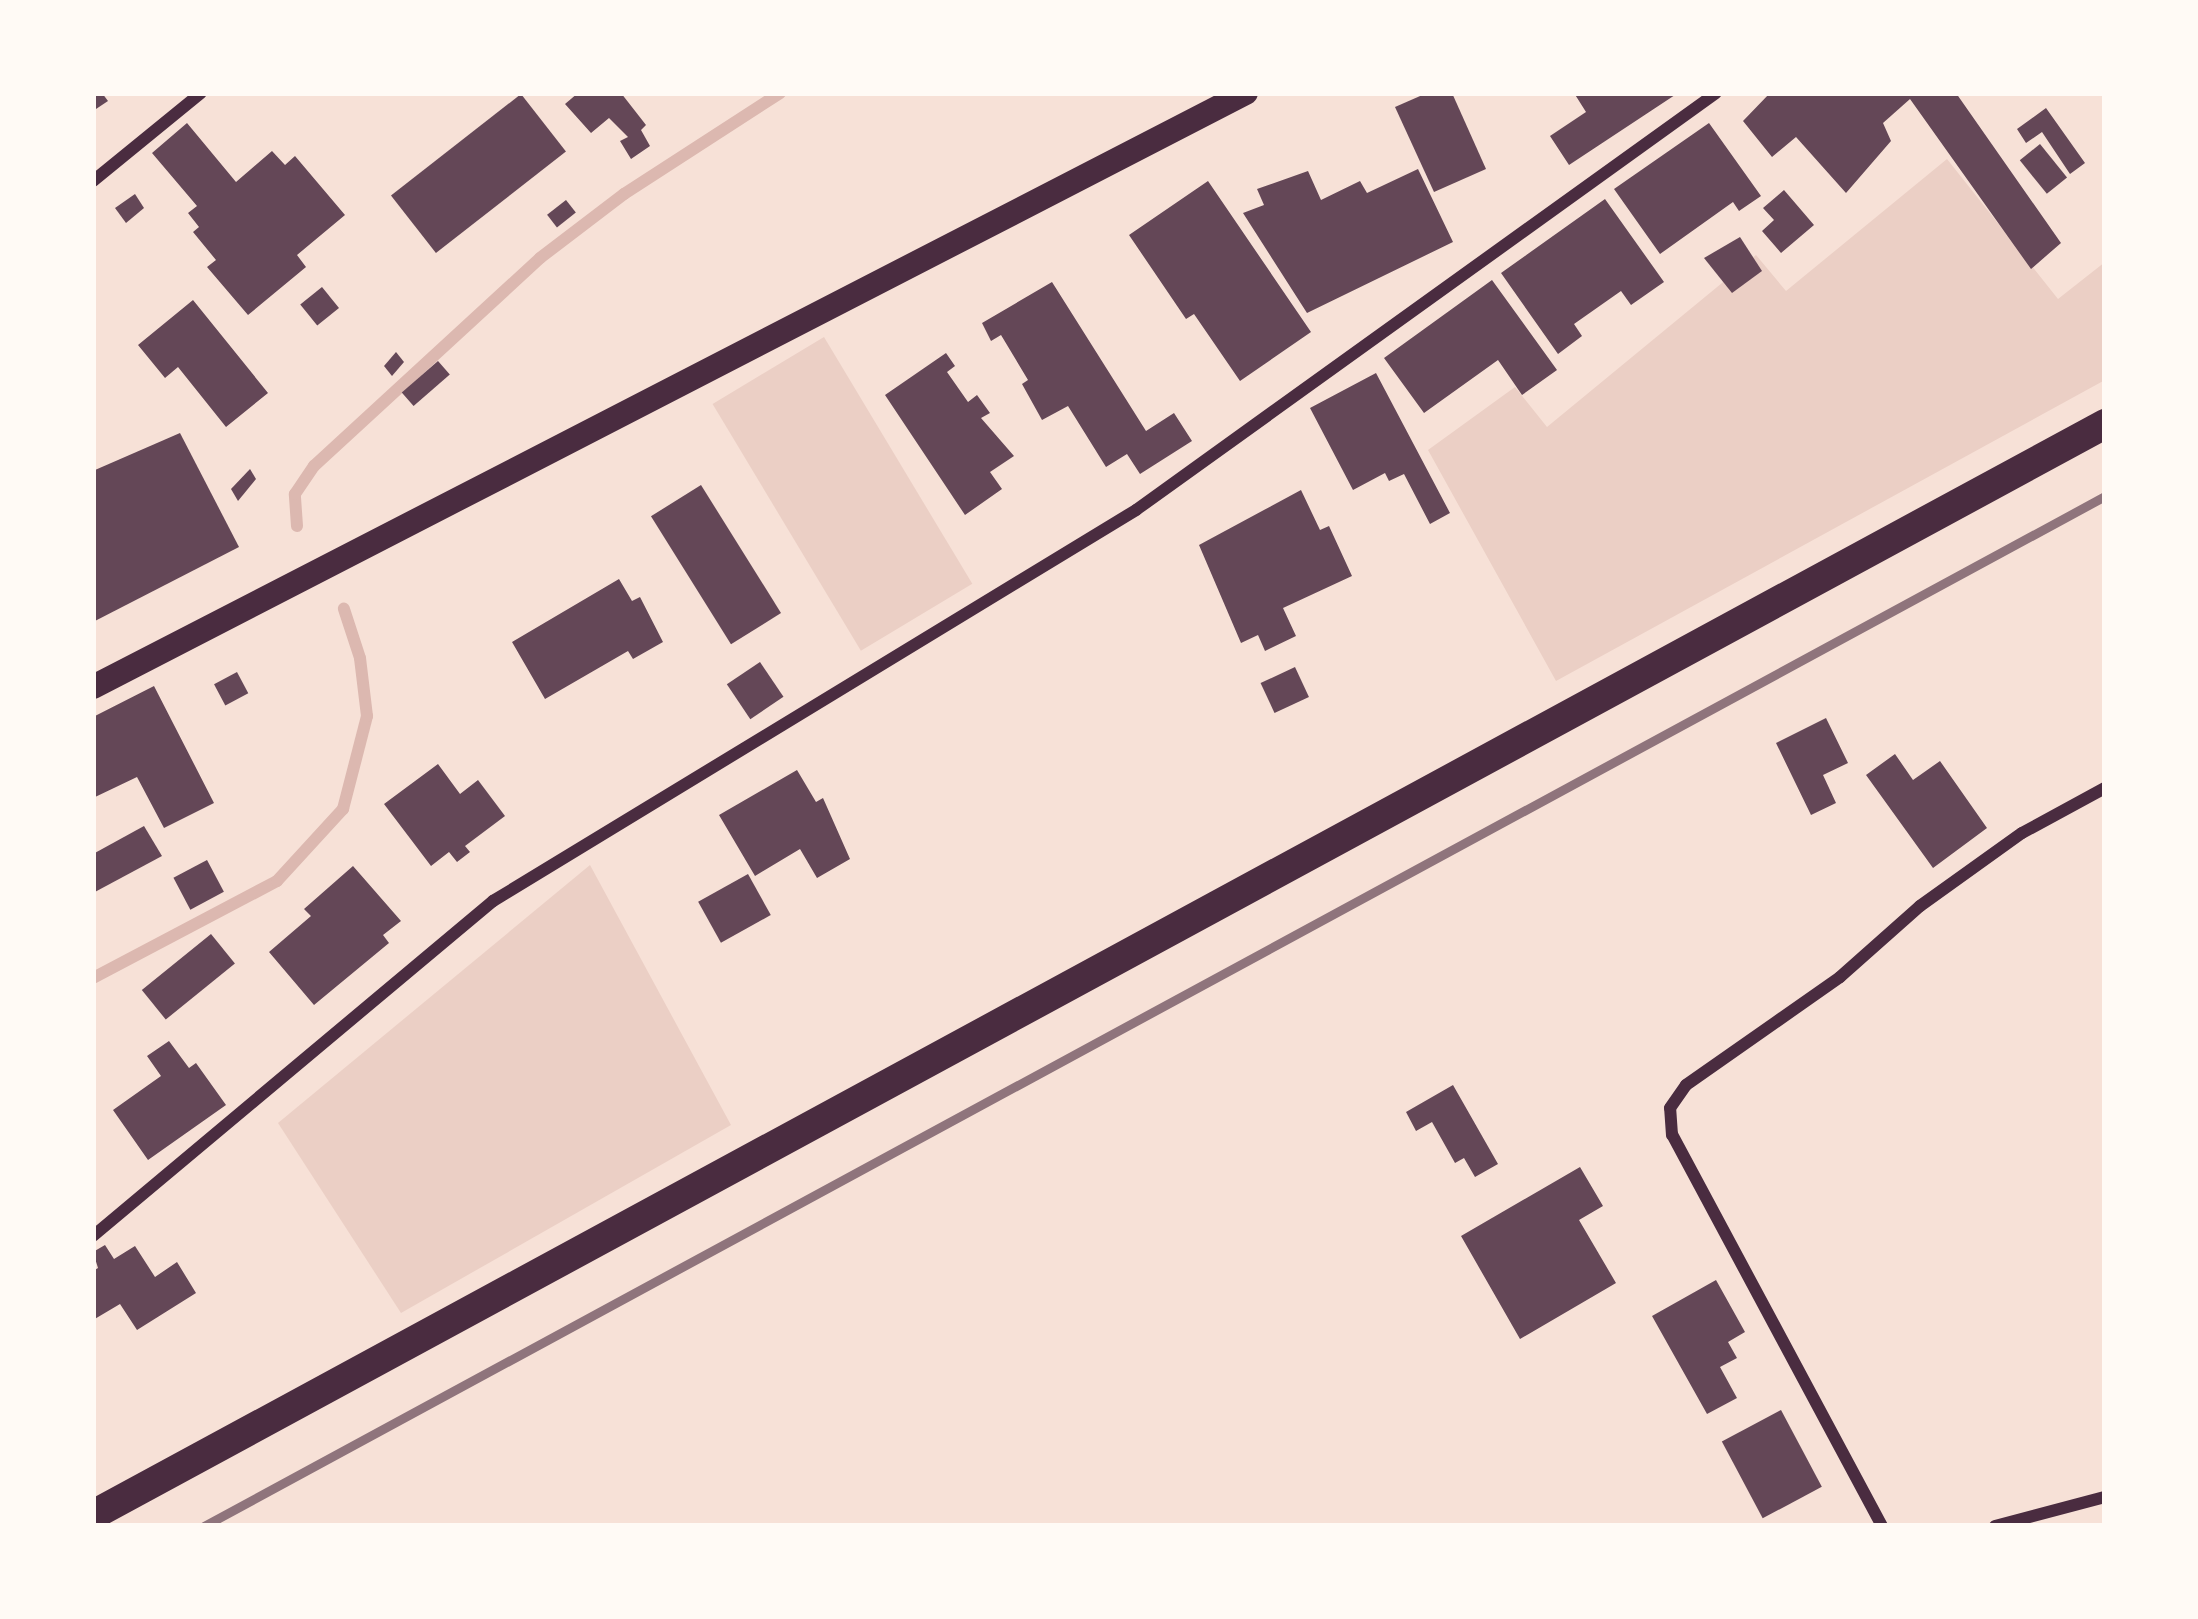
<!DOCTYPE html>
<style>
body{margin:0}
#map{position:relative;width:2198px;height:1619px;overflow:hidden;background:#f7e1d7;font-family:"DejaVu Sans",sans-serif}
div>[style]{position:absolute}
.green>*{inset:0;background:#ebcfc5;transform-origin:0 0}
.stream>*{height:12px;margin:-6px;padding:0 6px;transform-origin:6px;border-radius:6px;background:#dcb8b0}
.building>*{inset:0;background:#644757;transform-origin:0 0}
.minor>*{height:12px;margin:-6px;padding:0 6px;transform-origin:6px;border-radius:6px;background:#4a2c40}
.secondary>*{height:24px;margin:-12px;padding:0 12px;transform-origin:12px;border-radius:12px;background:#4a2c40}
.trunk>*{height:30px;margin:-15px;padding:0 15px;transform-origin:15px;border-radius:15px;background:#4a2c40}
.rail>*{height:9px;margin:-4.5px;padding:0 4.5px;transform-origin:4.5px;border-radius:4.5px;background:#8f747c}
span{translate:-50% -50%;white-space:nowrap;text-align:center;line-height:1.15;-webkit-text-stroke:12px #fffaf5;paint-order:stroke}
.frame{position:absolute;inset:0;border:96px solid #fffaf5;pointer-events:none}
</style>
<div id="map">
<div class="green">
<i style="clip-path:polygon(1947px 159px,2058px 299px,2105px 262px,2105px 380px,1556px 681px,1428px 450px,1515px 387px,1547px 427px,1756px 255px,1786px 291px)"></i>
<i style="left:824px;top:337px;width:288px;height:130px;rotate:59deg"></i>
<i style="clip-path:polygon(590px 865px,731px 1125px,401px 1313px,278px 1123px)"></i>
</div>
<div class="stream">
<i style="left:297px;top:526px;width:32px;rotate:-94deg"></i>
<i style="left:295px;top:494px;width:34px;rotate:-56deg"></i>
<i style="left:314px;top:466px;width:307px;rotate:-42.6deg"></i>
<i style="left:540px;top:258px;width:106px;rotate:-37.3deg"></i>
<i style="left:624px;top:194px;width:186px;rotate:-32.9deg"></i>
<i style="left:93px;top:978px;width:208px;rotate:-27.8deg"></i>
<i style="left:277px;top:881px;width:98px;rotate:-47.5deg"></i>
<i style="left:343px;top:809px;width:96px;rotate:-75.5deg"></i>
<i style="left:367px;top:716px;width:58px;rotate:-96.9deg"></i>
<i style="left:360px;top:658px;width:52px;rotate:-108.1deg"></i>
</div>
<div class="building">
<i style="clip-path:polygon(93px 93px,102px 93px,108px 101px,93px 111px)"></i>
<i style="clip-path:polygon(578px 93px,621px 93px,646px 125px,641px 130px,650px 146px,631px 159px,620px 141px,628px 137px,609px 118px,591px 133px,565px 104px)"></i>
<i style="clip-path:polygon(1427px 93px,1452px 93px,1486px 169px,1434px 192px,1395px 107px)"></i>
<i style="clip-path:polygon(1574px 93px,1678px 93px,1569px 165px,1550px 136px,1586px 112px)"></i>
<i style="clip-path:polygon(1770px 93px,1956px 93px,2061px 243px,2031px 269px,1910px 99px,1883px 123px,1891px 141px,1846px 193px,1796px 137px,1772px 157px,1743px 121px)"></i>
<i style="left:521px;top:94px;width:73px;height:165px;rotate:52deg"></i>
<i style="clip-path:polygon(2046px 108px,2085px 163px,2070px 174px,2042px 132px,2026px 143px,2017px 129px)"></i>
<i style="clip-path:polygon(187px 123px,236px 182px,272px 151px,285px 165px,295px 156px,345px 215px,297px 255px,306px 267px,248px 315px,207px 267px,216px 260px,193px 232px,199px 227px,188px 213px,197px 206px,152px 153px)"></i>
<i style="clip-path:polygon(1709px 123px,1761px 196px,1739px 211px,1733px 202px,1660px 254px,1614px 189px)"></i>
<i style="left:2040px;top:144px;width:43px;height:26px;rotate:51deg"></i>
<i style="clip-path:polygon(1418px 169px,1453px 242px,1307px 313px,1243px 213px,1264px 205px,1257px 189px,1308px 171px,1321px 200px,1360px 181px,1367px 193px)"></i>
<i style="clip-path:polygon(1208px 181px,1311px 332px,1240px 381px,1194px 314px,1186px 319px,1129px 235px)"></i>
<i style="clip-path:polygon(1784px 190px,1814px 225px,1781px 253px,1762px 231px,1774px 220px,1763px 208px)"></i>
<i style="clip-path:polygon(135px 194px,144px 208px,126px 223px,115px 208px)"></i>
<i style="clip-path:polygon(1605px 199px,1664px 282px,1631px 305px,1621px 291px,1574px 324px,1582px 336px,1558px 354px,1501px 273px)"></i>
<i style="left:566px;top:200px;width:16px;height:24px;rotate:52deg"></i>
<i style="clip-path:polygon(1740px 237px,1762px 271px,1732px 293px,1704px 258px)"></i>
<i style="clip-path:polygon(1492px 280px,1557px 370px,1522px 395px,1498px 360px,1424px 413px,1384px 358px)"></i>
<i style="clip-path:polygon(1052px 282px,1146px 431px,1174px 413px,1192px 441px,1140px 474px,1127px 454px,1106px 467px,1068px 406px,1042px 420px,1022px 384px,1028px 380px,1001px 335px,991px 341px,982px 323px)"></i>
<i style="left:322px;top:287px;width:27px;height:28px;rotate:51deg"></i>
<i style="clip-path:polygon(193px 300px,268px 393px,226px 427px,178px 367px,165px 378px,138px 345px)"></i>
<i style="clip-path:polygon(396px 352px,404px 362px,392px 376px,384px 366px)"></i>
<i style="clip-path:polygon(946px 353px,955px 366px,947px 372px,968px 402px,977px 395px,990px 413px,981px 418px,1014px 456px,990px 472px,1002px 489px,965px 515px,885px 395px)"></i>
<i style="left:438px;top:361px;width:18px;height:48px;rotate:49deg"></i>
<i style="clip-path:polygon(1376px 373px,1450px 513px,1430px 524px,1404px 474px,1389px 481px,1385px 473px,1353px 490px,1310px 408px)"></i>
<i style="clip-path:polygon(180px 433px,239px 547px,93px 622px,95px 470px)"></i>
<i style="clip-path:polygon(250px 469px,256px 479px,238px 501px,231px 489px)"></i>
<i style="left:701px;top:485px;width:151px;height:59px;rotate:58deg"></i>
<i style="clip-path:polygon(1301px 490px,1320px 530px,1329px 526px,1352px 576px,1283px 608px,1296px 636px,1265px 651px,1258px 635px,1241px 643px,1199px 545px)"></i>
<i style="clip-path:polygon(619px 579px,632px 601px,640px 597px,663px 642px,633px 659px,628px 651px,545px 699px,512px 642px)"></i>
<i style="left:760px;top:662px;width:42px;height:40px;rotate:56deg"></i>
<i style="left:1295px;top:667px;width:33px;height:38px;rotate:65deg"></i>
<i style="left:237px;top:672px;width:24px;height:26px;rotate:62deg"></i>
<i style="clip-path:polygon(154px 686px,214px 803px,164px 828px,137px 777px,93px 798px,93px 717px)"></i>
<i style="clip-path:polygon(1826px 718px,1848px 763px,1823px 775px,1836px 803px,1811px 815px,1776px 743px)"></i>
<i style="clip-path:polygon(1895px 754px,1913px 780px,1940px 761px,1987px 828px,1933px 868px,1866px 775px)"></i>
<i style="clip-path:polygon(438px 764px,460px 794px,478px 780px,505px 816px,465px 846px,470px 852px,457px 862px,449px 852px,431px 866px,384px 804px)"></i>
<i style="clip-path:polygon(797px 770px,816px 802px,823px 798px,850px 859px,817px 878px,800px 849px,755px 876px,719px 815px)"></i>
<i style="clip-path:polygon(144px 826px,162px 856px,93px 893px,93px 854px)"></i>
<i style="left:207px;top:860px;width:36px;height:38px;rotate:62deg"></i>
<i style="clip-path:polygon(353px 866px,401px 921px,383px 935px,389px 943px,314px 1005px,269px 952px,311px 916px,304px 909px)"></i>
<i style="left:748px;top:874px;width:47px;height:57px;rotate:61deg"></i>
<i style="left:211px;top:934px;width:38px;height:89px;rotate:51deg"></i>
<i style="clip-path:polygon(169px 1041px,189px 1068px,196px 1063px,226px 1105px,148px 1160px,113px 1110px,161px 1076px,147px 1056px)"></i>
<i style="clip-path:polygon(1453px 1085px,1498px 1164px,1475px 1177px,1464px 1158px,1455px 1163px,1432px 1122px,1416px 1131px,1406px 1112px)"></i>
<i style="clip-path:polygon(1580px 1167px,1603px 1206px,1579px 1220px,1616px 1283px,1520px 1339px,1461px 1236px)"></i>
<i style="clip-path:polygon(105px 1245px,114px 1259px,135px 1246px,155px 1277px,177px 1262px,196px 1293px,137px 1330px,120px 1304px,93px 1320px,93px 1271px,98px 1268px,93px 1252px)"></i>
<i style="clip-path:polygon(1716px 1280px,1745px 1332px,1728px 1342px,1737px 1358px,1720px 1367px,1737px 1398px,1707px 1414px,1652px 1316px)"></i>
<i style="left:1781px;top:1410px;width:87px;height:67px;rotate:62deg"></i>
</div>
<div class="minor">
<i style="left:93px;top:181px;width:139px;rotate:-39.2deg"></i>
<i style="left:93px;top:1236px;width:522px;rotate:-39.95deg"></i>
<i style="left:493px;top:901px;width:753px;rotate:-31.3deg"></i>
<i style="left:1136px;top:510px;width:714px;rotate:-35.71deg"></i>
<i style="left:1882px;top:1526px;width:444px;rotate:-118.2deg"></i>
<i style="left:1672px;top:1135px;width:27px;rotate:-94deg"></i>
<i style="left:1670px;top:1108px;width:28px;rotate:-55deg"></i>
<i style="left:1686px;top:1085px;width:188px;rotate:-35deg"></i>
<i style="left:1840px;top:977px;width:107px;rotate:-41.6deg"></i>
<i style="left:1920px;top:906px;width:125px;rotate:-35.6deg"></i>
<i style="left:2022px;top:833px;width:94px;rotate:-28.5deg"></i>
<i style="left:1995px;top:1526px;width:114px;rotate:-14.8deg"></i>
</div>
<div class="secondary">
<i style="left:93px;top:687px;width:1297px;rotate:-27.26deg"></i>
</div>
<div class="trunk">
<i style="left:93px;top:1515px;width:2289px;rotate:-28.47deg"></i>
</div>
<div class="rail">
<i style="left:204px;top:1526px;width:2162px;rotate:-28.45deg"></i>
</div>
<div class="frame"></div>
</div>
